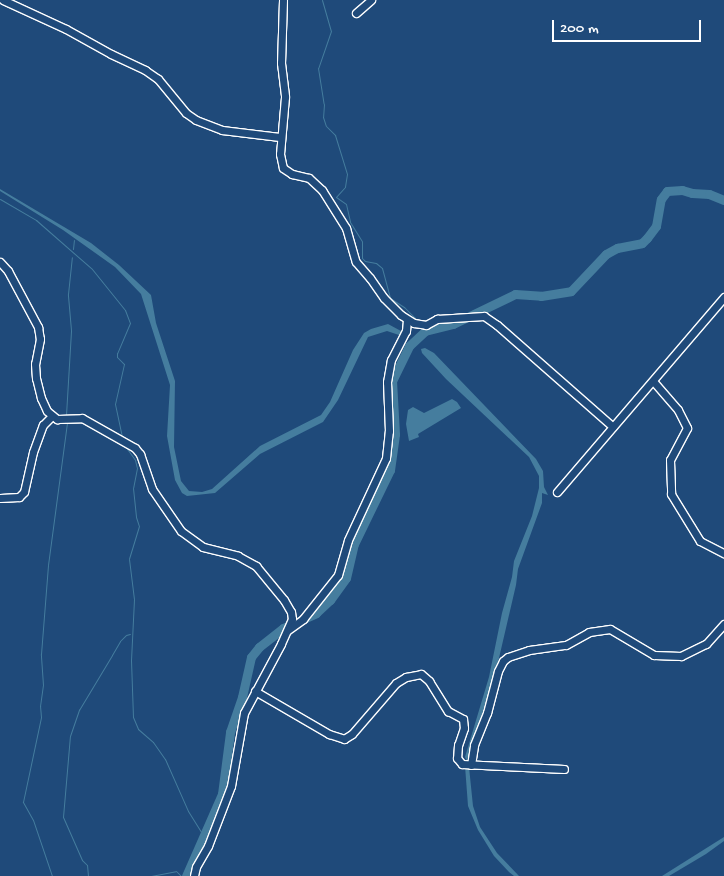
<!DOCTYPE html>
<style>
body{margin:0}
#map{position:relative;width:724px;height:876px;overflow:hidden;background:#1f4a7a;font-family:"Gochi Hand",sans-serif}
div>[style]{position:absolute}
.water>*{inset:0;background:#457d9e}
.stream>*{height:1px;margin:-0.5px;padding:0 0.5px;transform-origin:0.5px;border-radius:0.5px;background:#457d9e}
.river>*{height:9px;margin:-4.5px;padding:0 4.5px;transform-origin:4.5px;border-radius:4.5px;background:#457d9e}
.roads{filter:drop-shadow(1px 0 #fff) drop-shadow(-1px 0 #fff) drop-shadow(0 1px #fff) drop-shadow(0 -1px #fff)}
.minor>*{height:7px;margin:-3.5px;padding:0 3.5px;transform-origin:3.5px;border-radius:3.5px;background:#1f4a7a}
span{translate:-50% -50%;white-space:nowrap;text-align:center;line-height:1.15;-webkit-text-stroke:4px #1f4a7a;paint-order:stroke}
.scale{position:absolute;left:552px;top:20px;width:149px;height:22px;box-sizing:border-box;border:2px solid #fff;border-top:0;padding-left:6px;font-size:15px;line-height:18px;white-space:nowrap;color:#fff;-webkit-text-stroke:4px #1f4a7a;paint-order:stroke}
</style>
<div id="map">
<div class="water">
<i style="clip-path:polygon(0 189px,91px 243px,119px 265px,151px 295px,156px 323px,175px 381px,174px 447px,181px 481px,189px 491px,202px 492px,212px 489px,260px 446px,321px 415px,330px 402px,353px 350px,364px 333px,371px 329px,388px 324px,401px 331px,402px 334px,399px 335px,387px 331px,368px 337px,338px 400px,323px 422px,260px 454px,215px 493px,187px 496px,182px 493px,175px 480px,167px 436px,170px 385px,141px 294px,115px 267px,63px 230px,0 191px)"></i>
<i style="clip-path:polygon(425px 348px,434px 353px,536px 459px,543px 471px,544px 487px,548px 495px,542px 493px,542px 503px,518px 569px,516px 585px,496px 671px,467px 761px,465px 757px,489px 677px,502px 613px,512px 577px,514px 561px,532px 516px,539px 488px,539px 476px,529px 457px,446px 379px,422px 353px,421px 349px)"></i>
<i style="clip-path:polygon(452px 399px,457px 402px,461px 408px,418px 434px,419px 437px,409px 441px,406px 424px,408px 410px,413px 407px,424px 413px)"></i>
<i style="clip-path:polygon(465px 766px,469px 767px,473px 806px,480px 827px,497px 853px,519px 876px,514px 876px,509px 872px,494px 856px,478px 830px,468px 806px)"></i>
<i style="clip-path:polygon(724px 837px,724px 841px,706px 854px,669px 876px,662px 876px)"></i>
</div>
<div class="stream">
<i style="left:322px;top:0;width:32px;rotate:74deg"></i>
<i style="left:331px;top:31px;width:39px;rotate:109deg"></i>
<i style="left:318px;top:68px;width:36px;rotate:81deg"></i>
<i style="left:324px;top:104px;width:13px;rotate:94deg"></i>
<i style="left:323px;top:117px;width:9px;rotate:72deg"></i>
<i style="left:326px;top:126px;width:13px;rotate:45deg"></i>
<i style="left:335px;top:135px;width:41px;rotate:72.9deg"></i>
<i style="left:347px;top:174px;width:13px;rotate:99deg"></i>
<i style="left:345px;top:187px;width:13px;rotate:132deg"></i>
<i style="left:336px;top:197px;width:12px;rotate:35deg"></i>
<i style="left:346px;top:204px;width:18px;rotate:77deg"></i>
<i style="left:350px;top:222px;width:22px;rotate:58deg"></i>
<i style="left:362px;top:241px;width:17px;rotate:90deg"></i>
<i style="left:362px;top:258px;width:4px;rotate:45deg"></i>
<i style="left:365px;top:261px;width:11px;rotate:10deg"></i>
<i style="left:376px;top:263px;width:8px;rotate:40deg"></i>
<i style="left:382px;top:268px;width:31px;rotate:75deg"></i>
<i style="left:390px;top:298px;width:17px;rotate:33deg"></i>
<i style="left:404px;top:307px;width:18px;rotate:45deg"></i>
<i style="left:0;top:199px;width:42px;rotate:30.3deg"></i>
<i style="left:36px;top:220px;width:74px;rotate:41.2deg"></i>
<i style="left:92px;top:269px;width:53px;rotate:51.2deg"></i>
<i style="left:125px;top:310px;width:14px;rotate:69deg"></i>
<i style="left:130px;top:323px;width:33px;rotate:113deg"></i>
<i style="left:117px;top:353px;width:4px;rotate:90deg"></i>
<i style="left:117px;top:357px;width:10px;rotate:45deg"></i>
<i style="left:124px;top:364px;width:41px;rotate:102.7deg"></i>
<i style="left:115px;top:404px;width:33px;rotate:78deg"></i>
<i style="left:73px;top:249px;width:9px;rotate:-84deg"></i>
<i style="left:420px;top:337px;width:9px;rotate:-77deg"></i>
<i style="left:66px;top:415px;width:85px;rotate:-86.6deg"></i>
<i style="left:71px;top:330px;width:36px;rotate:-95deg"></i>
<i style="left:68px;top:294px;width:37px;rotate:-84deg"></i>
<i style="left:125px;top:446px;width:17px;rotate:54deg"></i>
<i style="left:135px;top:460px;width:8px;rotate:76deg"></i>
<i style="left:137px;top:468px;width:20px;rotate:101deg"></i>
<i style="left:133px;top:488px;width:29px;rotate:84deg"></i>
<i style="left:136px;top:517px;width:9px;rotate:72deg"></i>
<i style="left:139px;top:526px;width:34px;rotate:107deg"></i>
<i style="left:129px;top:559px;width:40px;rotate:82.9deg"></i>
<i style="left:134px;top:599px;width:61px;rotate:92.8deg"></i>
<i style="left:131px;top:660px;width:57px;rotate:88deg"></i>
<i style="left:133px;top:717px;width:13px;rotate:67deg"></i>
<i style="left:138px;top:729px;width:20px;rotate:41deg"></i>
<i style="left:153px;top:742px;width:21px;rotate:55deg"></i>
<i style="left:165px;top:759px;width:57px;rotate:66.1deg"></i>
<i style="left:188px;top:811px;width:28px;rotate:58deg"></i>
<i style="left:52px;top:876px;width:59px;rotate:-108.7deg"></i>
<i style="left:33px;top:820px;width:21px;rotate:-119deg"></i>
<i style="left:23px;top:802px;width:87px;rotate:-78deg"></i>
<i style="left:41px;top:717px;width:11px;rotate:-95deg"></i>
<i style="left:40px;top:706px;width:21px;rotate:-82deg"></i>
<i style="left:43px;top:685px;width:31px;rotate:-94deg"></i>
<i style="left:41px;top:654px;width:89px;rotate:-85.5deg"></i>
<i style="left:48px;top:565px;width:144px;rotate:-82.4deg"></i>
<i style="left:88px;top:876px;width:11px;rotate:-95deg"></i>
<i style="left:87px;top:865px;width:7px;rotate:-135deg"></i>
<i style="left:82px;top:860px;width:47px;rotate:-113.8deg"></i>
<i style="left:63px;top:817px;width:81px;rotate:-85.1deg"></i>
<i style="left:70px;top:736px;width:28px;rotate:-71deg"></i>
<i style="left:79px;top:710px;width:64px;rotate:-59deg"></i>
<i style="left:112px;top:655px;width:16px;rotate:-60deg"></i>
<i style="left:120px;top:641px;width:8px;rotate:-45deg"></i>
<i style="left:126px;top:635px;width:4px;rotate:-14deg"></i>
<i style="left:151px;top:876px;width:25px;rotate:-11deg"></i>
<i style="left:176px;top:871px;width:7px;rotate:45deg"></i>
</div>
<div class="river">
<i style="left:186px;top:876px;width:90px;rotate:-66.3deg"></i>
<i style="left:222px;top:794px;width:63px;rotate:-82.6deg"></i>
<i style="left:230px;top:732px;width:37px;rotate:-71deg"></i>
<i style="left:242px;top:697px;width:41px;rotate:-77.3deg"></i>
<i style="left:251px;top:657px;width:13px;rotate:-51deg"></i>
<i style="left:259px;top:647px;width:31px;rotate:-38deg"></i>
<i style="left:283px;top:628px;width:36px;rotate:-24deg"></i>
<i style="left:316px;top:613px;width:19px;rotate:-43deg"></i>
<i style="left:330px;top:600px;width:27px;rotate:-54deg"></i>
<i style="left:346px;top:578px;width:35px;rotate:-77deg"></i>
<i style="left:354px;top:544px;width:82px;rotate:-64.1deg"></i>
<i style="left:390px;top:470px;width:36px;rotate:-82deg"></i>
<i style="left:395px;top:434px;width:53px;rotate:-93.2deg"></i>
<i style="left:392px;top:381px;width:39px;rotate:-64deg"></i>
<i style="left:409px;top:346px;width:22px;rotate:-43deg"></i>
<i style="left:425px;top:331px;width:29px;rotate:-14deg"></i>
<i style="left:453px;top:324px;width:69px;rotate:-25.8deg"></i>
<i style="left:515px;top:294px;width:26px;rotate:4deg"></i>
<i style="left:541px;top:296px;width:30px;rotate:-9deg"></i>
<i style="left:571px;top:291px;width:51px;rotate:-46.6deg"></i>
<i style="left:606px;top:254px;width:13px;rotate:-29deg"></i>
<i style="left:617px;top:248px;width:25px;rotate:-11deg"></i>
<i style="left:642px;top:243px;width:7px;rotate:-45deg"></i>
<i style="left:647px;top:238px;width:15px;rotate:-53deg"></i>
<i style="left:656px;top:226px;width:27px;rotate:-80deg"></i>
<i style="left:661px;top:199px;width:10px;rotate:-53deg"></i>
<i style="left:667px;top:191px;width:15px;rotate:-4deg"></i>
<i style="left:682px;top:190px;width:10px;rotate:17deg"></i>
<i style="left:692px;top:193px;width:17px;rotate:3deg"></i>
<i style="left:709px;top:194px;width:16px;rotate:22deg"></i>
</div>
<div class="roads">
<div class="minor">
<i style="left:3px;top:0;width:69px;rotate:24.7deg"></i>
<i style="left:66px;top:29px;width:51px;rotate:29.1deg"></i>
<i style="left:111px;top:54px;width:38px;rotate:25deg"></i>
<i style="left:145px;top:70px;width:16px;rotate:35deg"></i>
<i style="left:158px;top:79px;width:44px;rotate:50.5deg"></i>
<i style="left:186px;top:113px;width:12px;rotate:35deg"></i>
<i style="left:196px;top:120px;width:28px;rotate:21deg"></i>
<i style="left:222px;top:130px;width:58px;rotate:6.9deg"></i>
<i style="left:283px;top:0;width:63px;rotate:91.8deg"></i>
<i style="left:281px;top:63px;width:34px;rotate:83deg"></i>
<i style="left:285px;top:97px;width:57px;rotate:95deg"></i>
<i style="left:280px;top:154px;width:14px;rotate:78deg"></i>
<i style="left:283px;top:168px;width:11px;rotate:34deg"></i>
<i style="left:292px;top:174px;width:17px;rotate:13deg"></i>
<i style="left:309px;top:178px;width:18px;rotate:43deg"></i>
<i style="left:322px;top:190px;width:45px;rotate:57.7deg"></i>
<i style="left:346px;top:228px;width:35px;rotate:74deg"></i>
<i style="left:356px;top:262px;width:21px;rotate:49deg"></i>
<i style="left:370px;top:278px;width:24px;rotate:55deg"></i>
<i style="left:384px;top:298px;width:24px;rotate:45deg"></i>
<i style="left:401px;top:315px;width:15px;rotate:32deg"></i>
<i style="left:414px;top:323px;width:12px;rotate:9deg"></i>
<i style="left:426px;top:325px;width:13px;rotate:-29deg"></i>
<i style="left:437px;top:319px;width:47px;rotate:-3.7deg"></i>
<i style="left:484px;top:316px;width:16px;rotate:35deg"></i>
<i style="left:497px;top:325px;width:154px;rotate:41.3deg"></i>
<i style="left:356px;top:13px;width:20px;rotate:-41deg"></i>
<i style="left:0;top:262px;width:12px;rotate:48deg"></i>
<i style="left:8px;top:271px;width:64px;rotate:61.8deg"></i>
<i style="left:38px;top:327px;width:12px;rotate:81deg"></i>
<i style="left:40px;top:339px;width:25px;rotate:101deg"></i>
<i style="left:35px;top:364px;width:14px;rotate:86deg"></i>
<i style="left:36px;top:378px;width:21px;rotate:76deg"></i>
<i style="left:41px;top:398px;width:14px;rotate:65deg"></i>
<i style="left:47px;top:411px;width:13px;rotate:39deg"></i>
<i style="left:57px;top:419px;width:25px;rotate:-2deg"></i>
<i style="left:82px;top:418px;width:61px;rotate:29.5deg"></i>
<i style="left:135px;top:448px;width:8px;rotate:50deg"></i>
<i style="left:140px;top:454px;width:37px;rotate:71deg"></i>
<i style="left:152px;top:489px;width:51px;rotate:55.4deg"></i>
<i style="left:181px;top:531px;width:27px;rotate:36deg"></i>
<i style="left:203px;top:547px;width:36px;rotate:14deg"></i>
<i style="left:238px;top:556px;width:21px;rotate:29deg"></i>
<i style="left:256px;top:566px;width:44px;rotate:50.5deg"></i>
<i style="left:284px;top:600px;width:14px;rotate:60deg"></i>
<i style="left:291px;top:612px;width:7px;rotate:82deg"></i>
<i style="left:292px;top:619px;width:27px;rotate:114deg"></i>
<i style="left:281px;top:644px;width:78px;rotate:118.2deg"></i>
<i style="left:244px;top:713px;width:74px;rotate:100.1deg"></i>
<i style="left:231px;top:786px;width:64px;rotate:111deg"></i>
<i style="left:208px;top:846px;width:24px;rotate:120deg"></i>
<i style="left:196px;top:867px;width:9px;rotate:103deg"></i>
<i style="left:653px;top:381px;width:38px;rotate:49deg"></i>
<i style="left:678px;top:410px;width:20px;rotate:63deg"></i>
<i style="left:687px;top:428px;width:36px;rotate:118deg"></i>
<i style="left:670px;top:460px;width:34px;rotate:88deg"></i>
<i style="left:671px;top:494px;width:55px;rotate:58.3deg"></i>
<i style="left:700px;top:541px;width:27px;rotate:27deg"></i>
<i style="left:557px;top:492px;width:257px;rotate:-49.4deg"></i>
<i style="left:0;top:498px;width:19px;rotate:-3deg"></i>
<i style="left:19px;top:497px;width:7px;rotate:-45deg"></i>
<i style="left:24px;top:492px;width:41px;rotate:-77.3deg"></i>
<i style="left:33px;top:452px;width:29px;rotate:-70deg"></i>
<i style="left:43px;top:425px;width:13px;rotate:-45deg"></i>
<i style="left:288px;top:630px;width:19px;rotate:-36deg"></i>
<i style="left:303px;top:619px;width:56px;rotate:-51.5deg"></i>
<i style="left:338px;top:575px;width:36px;rotate:-74deg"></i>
<i style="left:348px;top:540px;width:90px;rotate:-65.1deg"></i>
<i style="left:386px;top:458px;width:27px;rotate:-84deg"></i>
<i style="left:389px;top:431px;width:49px;rotate:-92.3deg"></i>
<i style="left:387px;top:382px;width:22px;rotate:-80deg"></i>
<i style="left:391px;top:360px;width:33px;rotate:-63deg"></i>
<i style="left:406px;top:331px;width:11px;rotate:-85deg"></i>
<i style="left:255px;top:691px;width:86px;rotate:30.2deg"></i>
<i style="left:329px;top:734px;width:16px;rotate:18deg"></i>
<i style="left:344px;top:739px;width:9px;rotate:-32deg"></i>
<i style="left:352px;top:734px;width:67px;rotate:-49.2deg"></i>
<i style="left:396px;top:683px;width:12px;rotate:-31deg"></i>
<i style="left:406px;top:677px;width:15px;rotate:-11deg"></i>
<i style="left:421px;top:674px;width:11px;rotate:41deg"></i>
<i style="left:429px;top:681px;width:36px;rotate:58deg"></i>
<i style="left:448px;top:711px;width:17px;rotate:28deg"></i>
<i style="left:463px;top:719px;width:9px;rotate:84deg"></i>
<i style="left:464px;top:728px;width:18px;rotate:109deg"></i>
<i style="left:458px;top:745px;width:13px;rotate:94deg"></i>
<i style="left:457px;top:758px;width:8px;rotate:50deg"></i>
<i style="left:462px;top:764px;width:102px;rotate:2.8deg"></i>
<i style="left:471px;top:765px;width:20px;rotate:-81deg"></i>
<i style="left:474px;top:745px;width:35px;rotate:-68deg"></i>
<i style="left:487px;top:713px;width:43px;rotate:-75.3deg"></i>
<i style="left:498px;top:671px;width:11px;rotate:-63deg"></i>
<i style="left:503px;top:661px;width:6px;rotate:-39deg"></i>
<i style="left:508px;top:657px;width:22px;rotate:-18deg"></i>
<i style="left:529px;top:650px;width:37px;rotate:-8deg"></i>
<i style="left:566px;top:645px;width:26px;rotate:-29deg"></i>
<i style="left:589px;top:632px;width:21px;rotate:-8deg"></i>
<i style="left:610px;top:629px;width:51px;rotate:30.6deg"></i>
<i style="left:654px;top:655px;width:27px;rotate:2deg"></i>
<i style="left:681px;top:656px;width:28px;rotate:-26deg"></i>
<i style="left:706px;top:644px;width:27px;rotate:-48deg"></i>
</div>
</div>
<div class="scale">200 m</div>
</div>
